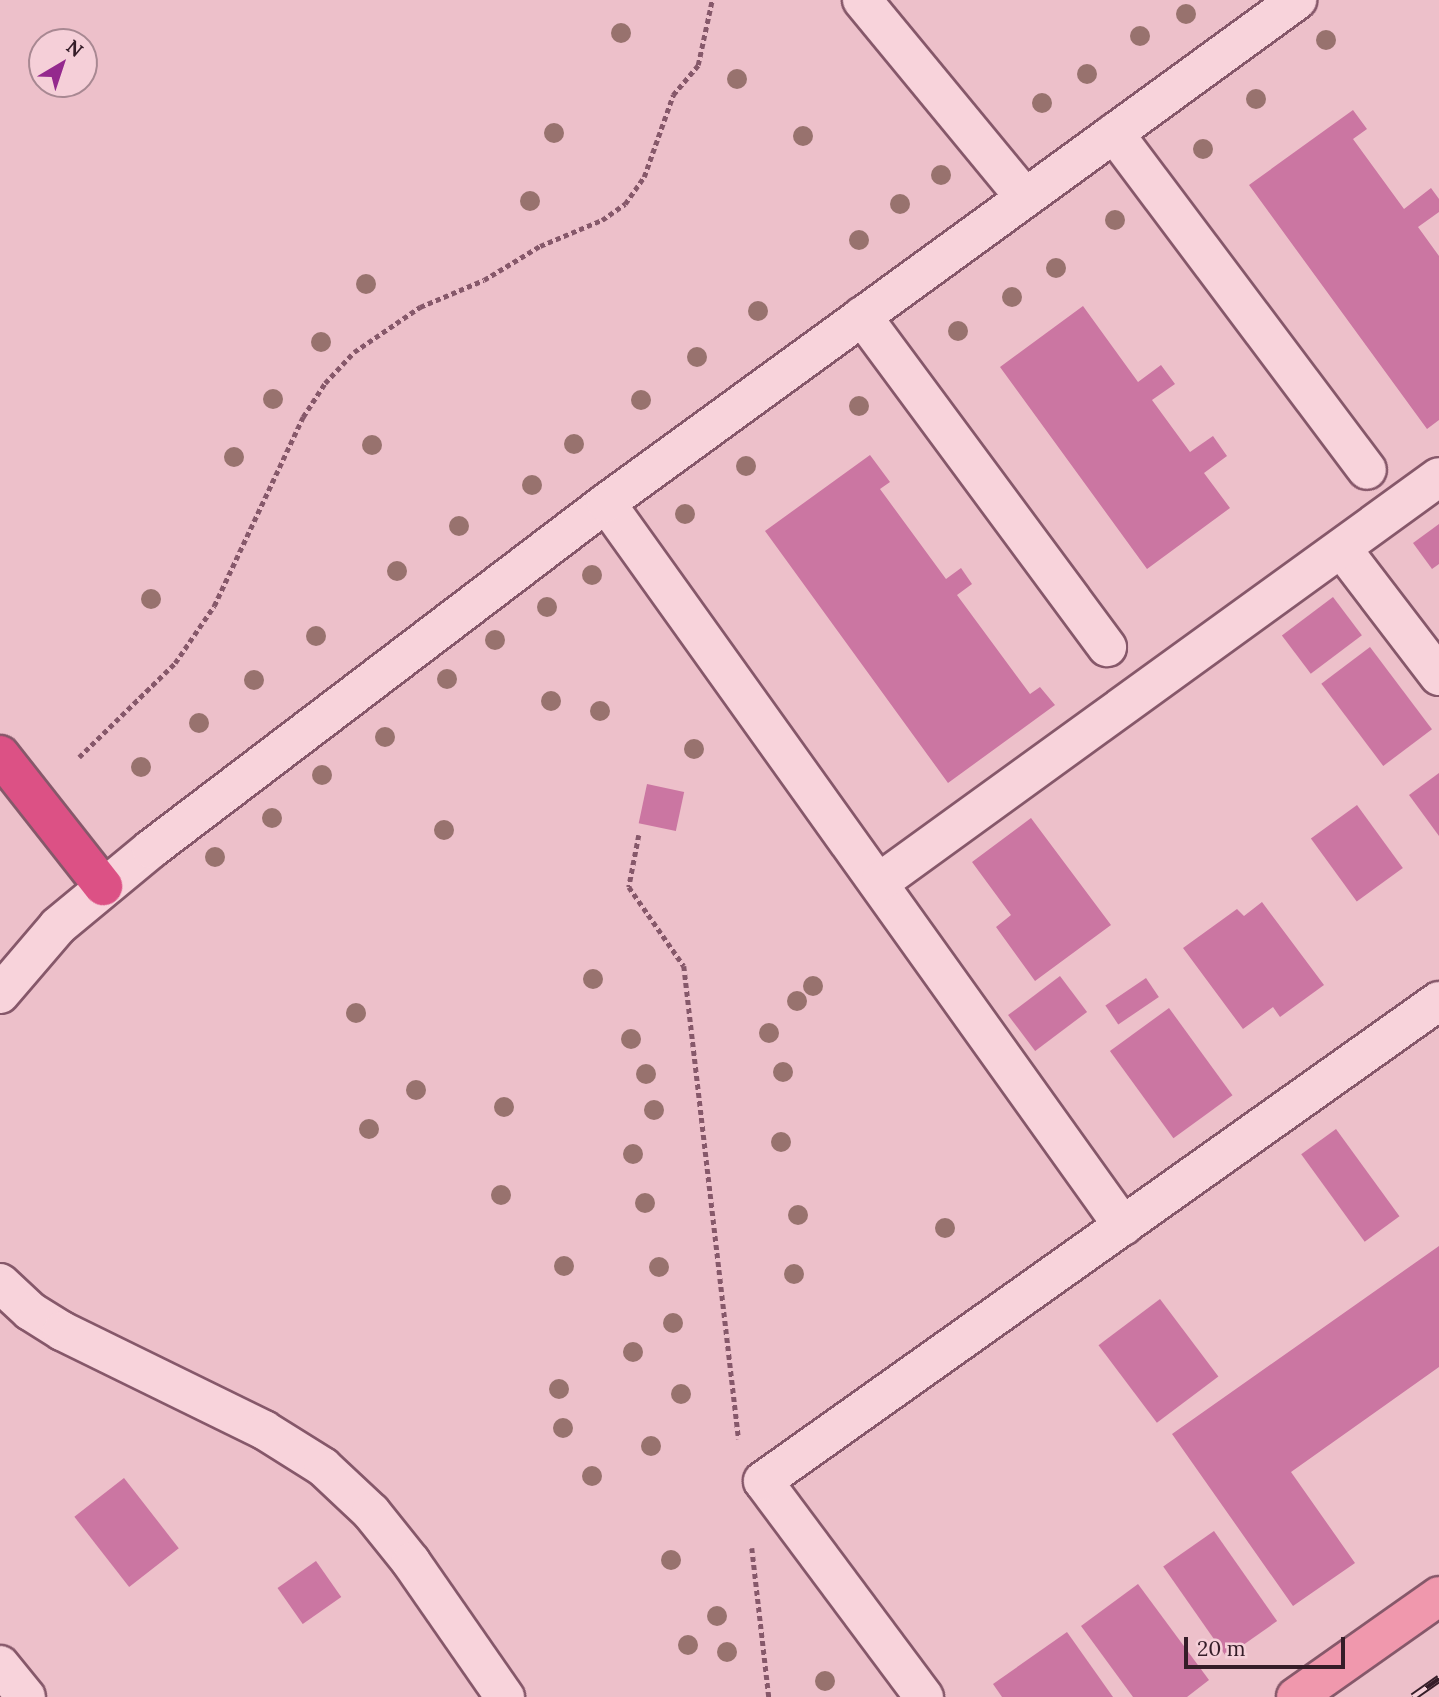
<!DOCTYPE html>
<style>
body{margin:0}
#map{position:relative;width:1439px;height:1697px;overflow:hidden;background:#edc0ca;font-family:Lora,serif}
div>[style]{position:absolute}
.building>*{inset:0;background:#cb76a2;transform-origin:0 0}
.path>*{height:4.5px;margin-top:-2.25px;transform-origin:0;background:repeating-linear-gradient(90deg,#86586a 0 5px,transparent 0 8.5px)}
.roads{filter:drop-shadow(2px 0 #86586a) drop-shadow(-2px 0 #86586a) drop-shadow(0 2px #86586a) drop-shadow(0 -2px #86586a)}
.minor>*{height:38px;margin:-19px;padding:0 19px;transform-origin:19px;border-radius:19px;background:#f8d3db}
.major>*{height:38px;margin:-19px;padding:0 19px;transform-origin:19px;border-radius:19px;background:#f098ad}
.highway>*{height:38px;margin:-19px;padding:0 19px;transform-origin:19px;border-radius:19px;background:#dc5185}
.rail>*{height:8px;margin-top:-4px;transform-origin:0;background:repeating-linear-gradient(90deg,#f5cfd8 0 16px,#351d28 0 32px);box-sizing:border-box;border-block:2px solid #351d28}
.trees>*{width:20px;height:20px;margin:-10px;border-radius:50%;background:#98726e}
span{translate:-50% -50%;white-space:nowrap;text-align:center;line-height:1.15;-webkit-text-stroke:6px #f5cfd8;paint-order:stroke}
.north{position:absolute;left:28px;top:28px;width:70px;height:70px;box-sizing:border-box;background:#f5cfd8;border:2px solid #a88892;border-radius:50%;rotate:39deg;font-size:19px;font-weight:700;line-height:28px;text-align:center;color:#351d28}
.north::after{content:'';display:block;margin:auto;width:24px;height:32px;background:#94298d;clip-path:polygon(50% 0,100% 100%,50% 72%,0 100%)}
.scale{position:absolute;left:1184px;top:1637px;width:161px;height:32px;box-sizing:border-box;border:4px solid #351d28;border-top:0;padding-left:9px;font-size:21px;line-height:24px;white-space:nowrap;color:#351d28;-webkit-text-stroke:5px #f5cfd8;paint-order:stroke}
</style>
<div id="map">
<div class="building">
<i style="clip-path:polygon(1353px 110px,1367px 129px,1353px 139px,1404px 209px,1431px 188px,1439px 199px,1439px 212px,1418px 227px,1439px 256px,1439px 420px,1427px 429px,1249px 185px)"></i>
<i style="clip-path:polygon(1083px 306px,1138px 382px,1161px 365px,1175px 384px,1152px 400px,1190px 452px,1213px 436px,1227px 456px,1204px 473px,1230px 508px,1147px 569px,1000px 367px)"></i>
<i style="clip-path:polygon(870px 455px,890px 482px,880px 489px,946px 579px,961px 568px,972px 584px,957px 595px,1030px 694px,1040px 687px,1055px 705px,948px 783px,765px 531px)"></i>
<i style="clip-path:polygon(1439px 524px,1439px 564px,1432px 569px,1413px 543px)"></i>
<i style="left:1333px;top:597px;width:48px;height:64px;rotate:53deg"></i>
<i style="left:1370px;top:647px;width:103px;height:61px;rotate:53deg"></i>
<i style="clip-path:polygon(1439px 773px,1439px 836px,1409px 795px)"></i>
<i style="left:647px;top:784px;width:38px;height:40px;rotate:12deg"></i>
<i style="left:1357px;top:805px;width:78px;height:57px;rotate:54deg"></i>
<i style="clip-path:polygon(1031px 818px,1111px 925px,1035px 981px,996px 927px,1011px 915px,972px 862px)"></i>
<i style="clip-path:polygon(1262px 902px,1324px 985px,1280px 1017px,1273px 1007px,1243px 1029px,1183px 948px,1237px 909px,1244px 916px)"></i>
<i style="left:1060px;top:976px;width:45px;height:65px;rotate:53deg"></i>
<i style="left:1146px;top:978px;width:23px;height:49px;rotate:56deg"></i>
<i style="left:1169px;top:1008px;width:108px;height:73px;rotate:54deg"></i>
<i style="left:1336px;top:1129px;width:108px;height:43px;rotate:54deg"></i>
<i style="clip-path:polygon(1439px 1246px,1439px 1367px,1291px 1472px,1355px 1563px,1293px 1606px,1172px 1434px)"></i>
<i style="left:1160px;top:1299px;width:97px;height:77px;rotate:53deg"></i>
<i style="left:124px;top:1478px;width:89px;height:63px;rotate:52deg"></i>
<i style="left:1214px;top:1531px;width:110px;height:62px;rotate:55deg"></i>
<i style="left:316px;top:1561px;width:44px;height:47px;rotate:55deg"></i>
<i style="clip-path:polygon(1138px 1584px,1209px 1680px,1187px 1697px,1133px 1697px,1081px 1626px)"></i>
<i style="clip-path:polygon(1067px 1632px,1113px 1697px,1002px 1697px,993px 1684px)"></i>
</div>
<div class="path">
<i style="left:79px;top:757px;width:134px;rotate:-44.4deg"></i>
<i style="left:175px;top:663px;width:69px;rotate:-55.6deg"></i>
<i style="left:214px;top:606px;width:209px;rotate:-64.8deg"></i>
<i style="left:303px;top:417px;width:40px;rotate:-57.1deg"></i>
<i style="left:325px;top:383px;width:42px;rotate:-46.9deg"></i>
<i style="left:354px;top:352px;width:80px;rotate:-34.3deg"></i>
<i style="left:420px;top:307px;width:69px;rotate:-22.9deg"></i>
<i style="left:484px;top:280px;width:66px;rotate:-31.3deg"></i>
<i style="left:540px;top:246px;width:67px;rotate:-22.8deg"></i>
<i style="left:602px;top:220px;width:28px;rotate:-35deg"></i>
<i style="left:625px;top:204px;width:33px;rotate:-55deg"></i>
<i style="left:644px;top:177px;width:87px;rotate:-70.5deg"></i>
<i style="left:673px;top:95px;width:39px;rotate:-50deg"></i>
<i style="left:698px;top:65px;width:66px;rotate:-77.8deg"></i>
<i style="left:639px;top:835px;width:53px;rotate:100.9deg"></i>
<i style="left:629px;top:887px;width:96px;rotate:55.2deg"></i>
<i style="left:684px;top:966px;width:476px;rotate:83.4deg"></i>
<i style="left:752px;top:1548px;width:150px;rotate:83.5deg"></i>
</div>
<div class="roads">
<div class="minor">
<i style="left:862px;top:0;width:256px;rotate:50.5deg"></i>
<i style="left:1114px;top:133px;width:421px;rotate:53.1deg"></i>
<i style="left:862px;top:316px;width:412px;rotate:53.5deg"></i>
<i style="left:606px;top:503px;width:889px;rotate:54.43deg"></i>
<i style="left:1342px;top:549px;width:160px;rotate:52.6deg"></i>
<i style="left:880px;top:882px;width:690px;rotate:-35.92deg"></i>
<i style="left:0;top:994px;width:89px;rotate:-49.5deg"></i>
<i style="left:58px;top:926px;width:121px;rotate:-39.6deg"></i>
<i style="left:151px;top:849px;width:572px;rotate:-37.25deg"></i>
<i style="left:606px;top:503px;width:855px;rotate:-36.05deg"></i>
<i style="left:0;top:1283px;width:41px;rotate:43deg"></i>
<i style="left:30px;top:1311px;width:38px;rotate:32deg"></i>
<i style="left:62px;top:1331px;width:225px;rotate:26.1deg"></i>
<i style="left:264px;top:1430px;width:70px;rotate:32.1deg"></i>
<i style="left:323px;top:1467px;width:66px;rotate:43.2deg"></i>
<i style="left:371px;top:1512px;width:64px;rotate:51.3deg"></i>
<i style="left:411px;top:1562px;width:165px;rotate:55.2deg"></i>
<i style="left:0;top:1665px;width:41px;rotate:50.9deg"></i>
<i style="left:924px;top:1697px;width:269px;rotate:-126.7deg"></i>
<i style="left:763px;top:1481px;width:829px;rotate:-35.38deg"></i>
</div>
<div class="major">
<i style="left:1296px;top:1697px;width:175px;rotate:-35.2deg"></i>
</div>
<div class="highway">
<i style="left:0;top:755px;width:167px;rotate:51.8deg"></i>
</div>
</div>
<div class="rail">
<i style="left:1413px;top:1697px;width:32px;rotate:-35deg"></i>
</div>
<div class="trees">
<i style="left:1186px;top:14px"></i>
<i style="left:621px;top:33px"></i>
<i style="left:1140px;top:36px"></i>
<i style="left:1326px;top:40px"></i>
<i style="left:1087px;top:74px"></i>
<i style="left:737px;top:79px"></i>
<i style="left:1256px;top:99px"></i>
<i style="left:1042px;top:103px"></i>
<i style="left:554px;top:133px"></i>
<i style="left:803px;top:136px"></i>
<i style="left:1203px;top:149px"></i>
<i style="left:941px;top:175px"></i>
<i style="left:530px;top:201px"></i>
<i style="left:900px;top:204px"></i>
<i style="left:1115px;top:220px"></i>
<i style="left:859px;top:240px"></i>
<i style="left:1056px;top:268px"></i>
<i style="left:366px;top:284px"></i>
<i style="left:1012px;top:297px"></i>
<i style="left:758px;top:311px"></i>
<i style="left:958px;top:331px"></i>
<i style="left:321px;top:342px"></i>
<i style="left:697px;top:357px"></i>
<i style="left:273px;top:399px"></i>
<i style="left:641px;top:400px"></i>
<i style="left:859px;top:406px"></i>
<i style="left:574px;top:444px"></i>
<i style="left:372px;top:445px"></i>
<i style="left:234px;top:457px"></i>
<i style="left:746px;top:466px"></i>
<i style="left:532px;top:485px"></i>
<i style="left:685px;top:514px"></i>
<i style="left:459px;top:526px"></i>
<i style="left:397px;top:571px"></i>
<i style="left:592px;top:575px"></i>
<i style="left:151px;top:599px"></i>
<i style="left:547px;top:607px"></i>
<i style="left:316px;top:636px"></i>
<i style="left:495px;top:640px"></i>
<i style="left:447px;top:679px"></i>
<i style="left:254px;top:680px"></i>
<i style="left:551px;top:701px"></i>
<i style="left:600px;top:711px"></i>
<i style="left:199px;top:723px"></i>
<i style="left:385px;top:737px"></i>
<i style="left:694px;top:749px"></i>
<i style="left:141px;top:767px"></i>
<i style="left:322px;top:775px"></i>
<i style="left:272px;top:818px"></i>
<i style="left:444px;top:830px"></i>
<i style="left:215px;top:857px"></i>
<i style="left:593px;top:979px"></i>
<i style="left:813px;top:986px"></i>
<i style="left:797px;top:1001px"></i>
<i style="left:356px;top:1013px"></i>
<i style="left:769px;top:1033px"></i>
<i style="left:631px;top:1039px"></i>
<i style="left:783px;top:1072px"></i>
<i style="left:646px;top:1074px"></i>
<i style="left:416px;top:1090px"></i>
<i style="left:504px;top:1107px"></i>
<i style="left:654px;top:1110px"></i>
<i style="left:369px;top:1129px"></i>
<i style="left:781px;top:1142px"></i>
<i style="left:633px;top:1154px"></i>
<i style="left:501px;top:1195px"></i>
<i style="left:645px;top:1203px"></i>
<i style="left:798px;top:1215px"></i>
<i style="left:945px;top:1228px"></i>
<i style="left:564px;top:1266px"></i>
<i style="left:659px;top:1267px"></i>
<i style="left:794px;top:1274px"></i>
<i style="left:673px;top:1323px"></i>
<i style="left:633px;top:1352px"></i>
<i style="left:559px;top:1389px"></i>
<i style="left:681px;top:1394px"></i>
<i style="left:563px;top:1428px"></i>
<i style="left:651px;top:1446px"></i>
<i style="left:592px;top:1476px"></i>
<i style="left:671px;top:1560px"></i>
<i style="left:717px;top:1616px"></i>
<i style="left:688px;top:1645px"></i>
<i style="left:727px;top:1652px"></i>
<i style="left:825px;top:1681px"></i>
</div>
<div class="north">N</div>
<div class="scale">20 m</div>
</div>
